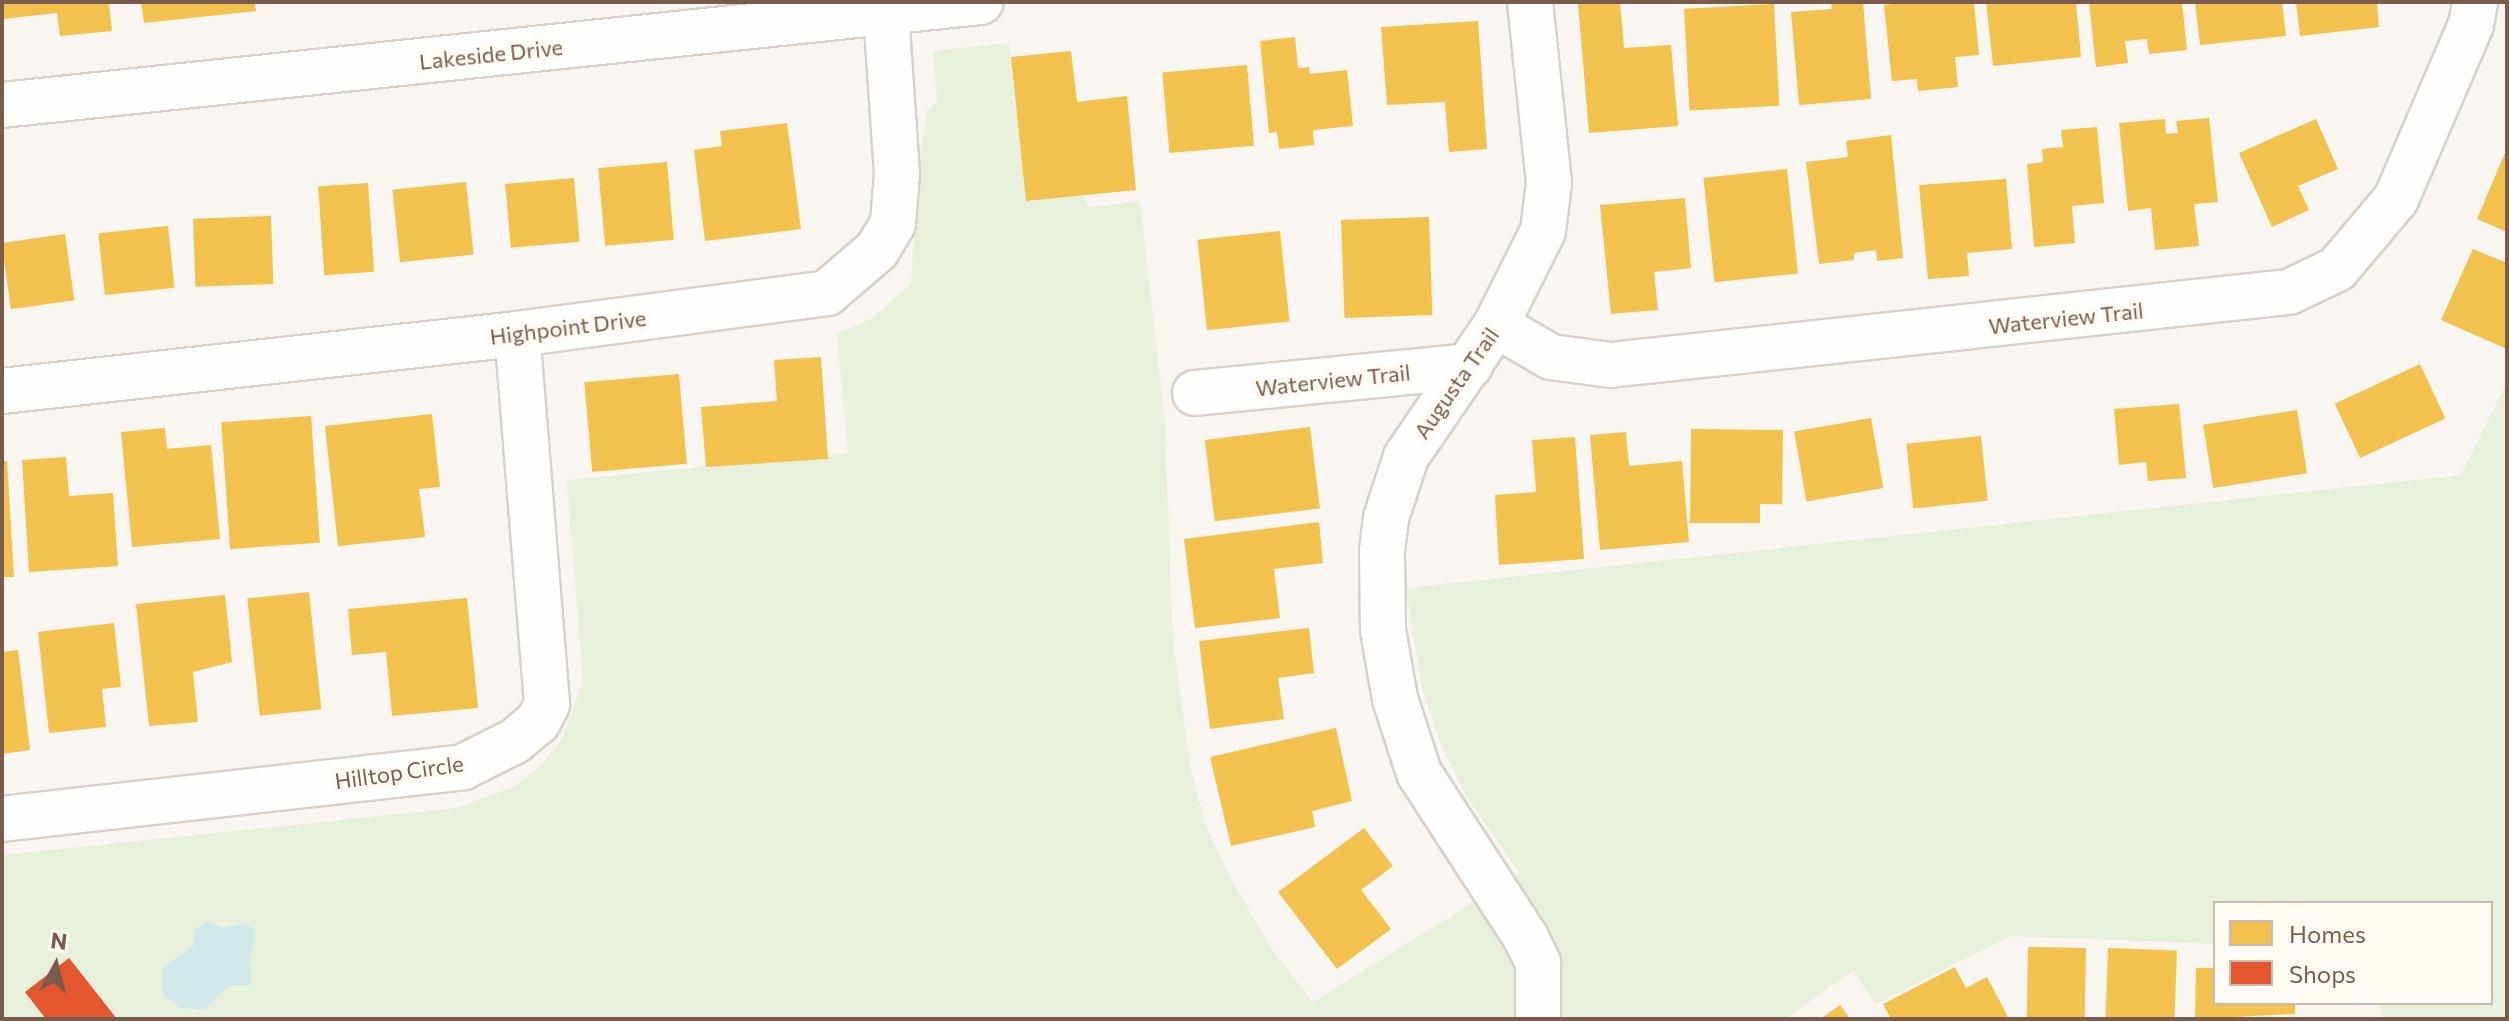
<!DOCTYPE html>
<style>
body{margin:0}
#map{position:relative;width:2509px;height:1021px;overflow:hidden;background:#f9f5f0;font-family:Commissioner,sans-serif}
div>[style]{position:absolute}
.green>*{inset:0;background:#e7f0db}
.water>*{inset:0;background:#d0e8ea}
.homes>*{inset:0;background:#f2c14e;transform-origin:0 0}
.shops>*{inset:0;background:#e4572e}
.roads{filter:drop-shadow(2px 0 #d7d1cb) drop-shadow(-2px 0 #d7d1cb) drop-shadow(0 2px #d7d1cb) drop-shadow(0 -2px #d7d1cb)}
.minor>*{height:44px;margin:-22px;padding:0 22px;transform-origin:22px;border-radius:22px;background:#fefefd}
span{translate:-50% -50%;white-space:nowrap;text-align:center;line-height:1.15;-webkit-text-stroke:8px #fffaf3;paint-order:stroke}
.street-label{font-size:22px;color:#7a5c4d}
.frame{position:absolute;inset:0;border:4px solid #7a5c4d;pointer-events:none}
.legend{position:absolute;left:2213px;top:901px;width:280px;height:104px;box-sizing:border-box;background:#fffaf3;border:2px solid #cabbb1;margin:0;padding:10px 14px;list-style:none;font-size:24px;color:#7a5c4d}
.legend li{display:flex;align-items:center;gap:16px;height:40px}
.legend b{width:40px;border:2px solid #cabbb1}
.north{position:absolute;left:16px;top:925px;width:80px;height:80px;-webkit-text-stroke:6px #fffaf3;paint-order:stroke;rotate:7deg;font-size:22px;font-weight:700;line-height:32px;text-align:center;color:#7a5c4d}
.north::after{content:'';display:block;margin:auto;width:28px;height:36px;background:#7a5c4d;clip-path:polygon(50% 0,100% 100%,50% 72%,0 100%)}
</style>
<div id="map">
<div class="green">
<i style="clip-path:polygon(1009px 43px,1021px 154px,1081px 190px,1089px 207px,1140px 201px,1165px 423px,1173px 641px,1191px 772px,1207px 829px,1231px 879px,1273px 951px,1313px 1002px,1520px 873px,1464px 793px,1441px 744px,1422px 689px,1406px 588px,2461px 475px,2507px 382px,2507px 1019px,2384px 1019px,2378px 1003px,2491px 1003px,2491px 903px,2215px 903px,2215px 944px,2010px 936px,1876px 1004px,1853px 971px,1785px 1019px,2px 1019px,2px 855px,456px 808px,516px 786px,542px 764px,561px 741px,583px 682px,567px 480px,848px 453px,837px 334px,871px 319px,911px 284px,918px 170px,927px 111px,937px 102px,933px 51px)"></i>
</div>
<div class="water">
<i style="clip-path:polygon(208px 921px,223px 928px,247px 924px,256px 932px,249px 960px,252px 985px,228px 986px,204px 1010px,180px 1008px,163px 994px,163px 967px,193px 946px,195px 929px)"></i>
</div>
<div class="homes">
<i style="clip-path:polygon(2px 2px,109px 2px,112px 31px,60px 36px,57px 13px,2px 19px)"></i>
<i style="clip-path:polygon(141px 2px,255px 2px,256px 11px,144px 23px)"></i>
<i style="clip-path:polygon(1594px 2px,1620px 2px,1624px 48px,1671px 45px,1678px 126px,1589px 133px,1578px 3px)"></i>
<i style="clip-path:polygon(1831px 2px,1863px 2px,1871px 99px,1799px 105px,1791px 12px,1832px 9px)"></i>
<i style="clip-path:polygon(1910px 2px,1974px 2px,1979px 55px,1955px 57px,1958px 87px,1918px 91px,1917px 79px,1892px 81px,1884px 5px)"></i>
<i style="clip-path:polygon(1986px 2px,2076px 2px,2081px 57px,1993px 66px)"></i>
<i style="clip-path:polygon(2089px 2px,2182px 2px,2187px 50px,2149px 54px,2147px 39px,2125px 41px,2128px 63px,2096px 67px)"></i>
<i style="clip-path:polygon(2195px 2px,2282px 2px,2286px 36px,2200px 45px)"></i>
<i style="clip-path:polygon(2296px 2px,2377px 2px,2379px 27px,2300px 36px)"></i>
<i style="left:1774px;top:4px;width:102px;height:90px;rotate:87deg"></i>
<i style="clip-path:polygon(1478px 21px,1487px 149px,1449px 152px,1445px 102px,1387px 105px,1381px 27px)"></i>
<i style="clip-path:polygon(1295px 37px,1298px 68px,1309px 67px,1310px 74px,1347px 70px,1353px 126px,1313px 130px,1314px 145px,1279px 149px,1277px 132px,1269px 133px,1260px 41px)"></i>
<i style="clip-path:polygon(1071px 51px,1077px 102px,1127px 96px,1136px 190px,1026px 201px,1011px 57px)"></i>
<i style="left:1247px;top:65px;width:81px;height:85px;rotate:85deg"></i>
<i style="clip-path:polygon(2209px 118px,2218px 202px,2194px 204px,2199px 246px,2155px 250px,2151px 208px,2128px 211px,2119px 123px,2165px 119px,2166px 134px,2178px 133px,2176px 121px)"></i>
<i style="clip-path:polygon(2316px 119px,2338px 169px,2298px 186px,2309px 210px,2272px 227px,2239px 153px)"></i>
<i style="clip-path:polygon(787px 123px,801px 229px,705px 241px,694px 150px,722px 146px,720px 131px)"></i>
<i style="clip-path:polygon(2097px 127px,2104px 203px,2072px 206px,2075px 243px,2034px 247px,2027px 164px,2043px 162px,2042px 149px,2063px 147px,2061px 130px)"></i>
<i style="clip-path:polygon(1891px 135px,1903px 258px,1877px 261px,1876px 250px,1854px 253px,1854px 260px,1819px 264px,1806px 162px,1848px 157px,1846px 141px)"></i>
<i style="clip-path:polygon(2507px 148px,2507px 232px,2477px 219px)"></i>
<i style="left:667px;top:162px;width:78px;height:69px;rotate:85deg"></i>
<i style="left:1787px;top:169px;width:105px;height:84px;rotate:84deg"></i>
<i style="left:574px;top:178px;width:64px;height:69px;rotate:85deg"></i>
<i style="clip-path:polygon(2006px 179px,2012px 249px,1967px 253px,1969px 276px,1928px 279px,1919px 185px)"></i>
<i style="left:466px;top:182px;width:73px;height:74px;rotate:84deg"></i>
<i style="left:368px;top:183px;width:89px;height:50px;rotate:86deg"></i>
<i style="clip-path:polygon(1685px 198px,1691px 268px,1654px 272px,1658px 310px,1611px 314px,1600px 205px)"></i>
<i style="left:271px;top:216px;width:68px;height:78px;rotate:88deg"></i>
<i style="left:1429px;top:217px;width:98px;height:88px;rotate:88deg"></i>
<i style="left:168px;top:226px;width:62px;height:70px;rotate:84deg"></i>
<i style="left:1280px;top:231px;width:91px;height:83px;rotate:84deg"></i>
<i style="left:65px;top:234px;width:67px;height:64px;rotate:82deg"></i>
<i style="clip-path:polygon(2473px 249px,2507px 263px,2507px 349px,2441px 320px)"></i>
<i style="clip-path:polygon(821px 357px,828px 459px,706px 467px,701px 407px,777px 401px,774px 360px)"></i>
<i style="left:2420px;top:364px;width:60px;height:94px;rotate:65deg"></i>
<i style="left:679px;top:374px;width:90px;height:95px;rotate:85deg"></i>
<i style="clip-path:polygon(2179px 404px,2186px 478px,2148px 481px,2146px 462px,2119px 465px,2114px 409px)"></i>
<i style="left:2297px;top:410px;width:64px;height:95px;rotate:81deg"></i>
<i style="clip-path:polygon(432px 414px,440px 487px,419px 489px,425px 537px,338px 546px,325px 426px)"></i>
<i style="left:311px;top:416px;width:127px;height:90px;rotate:86deg"></i>
<i style="left:1871px;top:418px;width:71px;height:78px;rotate:80deg"></i>
<i style="left:1310px;top:427px;width:82px;height:106px;rotate:83deg"></i>
<i style="clip-path:polygon(165px 428px,167px 449px,211px 445px,220px 539px,132px 547px,121px 432px)"></i>
<i style="clip-path:polygon(1691px 429px,1783px 430px,1782px 504px,1760px 504px,1760px 523px,1690px 523px)"></i>
<i style="clip-path:polygon(1626px 432px,1629px 466px,1682px 461px,1689px 542px,1600px 550px,1590px 435px)"></i>
<i style="left:1981px;top:436px;width:65px;height:75px;rotate:84deg"></i>
<i style="clip-path:polygon(1575px 437px,1584px 559px,1499px 565px,1495px 495px,1536px 492px,1532px 440px)"></i>
<i style="clip-path:polygon(66px 457px,69px 496px,113px 493px,118px 566px,29px 572px,22px 460px)"></i>
<i style="clip-path:polygon(2px 461px,7px 461px,14px 577px,2px 577px)"></i>
<i style="clip-path:polygon(1319px 522px,1323px 563px,1274px 569px,1280px 618px,1195px 628px,1184px 539px)"></i>
<i style="left:309px;top:592px;width:118px;height:62px;rotate:84deg"></i>
<i style="clip-path:polygon(225px 595px,232px 662px,193px 672px,198px 722px,149px 726px,136px 604px)"></i>
<i style="clip-path:polygon(467px 598px,478px 708px,392px 716px,386px 652px,352px 655px,348px 609px)"></i>
<i style="clip-path:polygon(114px 623px,121px 687px,102px 689px,106px 727px,49px 733px,38px 632px)"></i>
<i style="clip-path:polygon(1309px 628px,1314px 673px,1278px 678px,1284px 719px,1210px 729px,1199px 641px)"></i>
<i style="clip-path:polygon(18px 650px,30px 750px,2px 754px,2px 652px)"></i>
<i style="clip-path:polygon(1336px 728px,1352px 801px,1312px 811px,1315px 827px,1231px 846px,1210px 757px)"></i>
<i style="clip-path:polygon(1364px 828px,1393px 866px,1361px 890px,1391px 929px,1337px 969px,1278px 892px)"></i>
<i style="left:2028px;top:947px;width:58px;height:72px;rotate:1deg"></i>
<i style="left:2108px;top:948px;width:69px;height:71px;rotate:2deg"></i>
<i style="clip-path:polygon(1955px 967px,1966px 988px,1987px 977px,2009px 1019px,1891px 1019px,1883px 1004px)"></i>
<i style="clip-path:polygon(2196px 968px,2215px 968px,2215px 1003px,2295px 1003px,2295px 1014px,2195px 1019px)"></i>
<i style="clip-path:polygon(1840px 1005px,1850px 1019px,1820px 1019px)"></i>
</div>
<div class="shops">
<i style="clip-path:polygon(69px 958px,117px 1019px,46px 1019px,25px 992px)"></i>
</div>
<div class="roads">
<div class="minor">
<i style="left:1530px;top:2px;width:182px;rotate:84deg"></i>
<i style="left:1549px;top:183px;width:48px;rotate:97.1deg"></i>
<i style="left:1543px;top:231px;width:105px;rotate:116.6deg"></i>
<i style="left:1496px;top:325px;width:160px;rotate:124.3deg"></i>
<i style="left:1406px;top:457px;width:64px;rotate:108.2deg"></i>
<i style="left:1386px;top:518px;width:33px;rotate:97deg"></i>
<i style="left:1382px;top:551px;width:79px;rotate:89.3deg"></i>
<i style="left:1383px;top:630px;width:70px;rotate:80.1deg"></i>
<i style="left:1395px;top:699px;width:78px;rotate:72deg"></i>
<i style="left:1419px;top:773px;width:197px;rotate:57deg"></i>
<i style="left:1526px;top:938px;width:28px;rotate:64deg"></i>
<i style="left:1538px;top:963px;width:56px;rotate:90deg"></i>
<i style="left:2px;top:105px;width:984px;rotate:-6.01deg"></i>
<i style="left:1496px;top:325px;width:64px;rotate:30.2deg"></i>
<i style="left:1551px;top:357px;width:60px;rotate:7.7deg"></i>
<i style="left:1610px;top:365px;width:683px;rotate:-6.14deg"></i>
<i style="left:2289px;top:292px;width:53px;rotate:-25.6deg"></i>
<i style="left:2337px;top:269px;width:92px;rotate:-49.9deg"></i>
<i style="left:2396px;top:199px;width:189px;rotate:-66.7deg"></i>
<i style="left:2471px;top:25px;width:23px;rotate:-80deg"></i>
<i style="left:2px;top:391px;width:518px;rotate:-6.32deg"></i>
<i style="left:517px;top:334px;width:313px;rotate:-7.5deg"></i>
<i style="left:827px;top:293px;width:66px;rotate:-40.7deg"></i>
<i style="left:877px;top:250px;width:31px;rotate:-59deg"></i>
<i style="left:893px;top:223px;width:49px;rotate:-85.3deg"></i>
<i style="left:897px;top:174px;width:162px;rotate:-93.9deg"></i>
<i style="left:1195px;top:393px;width:276px;rotate:-5.6deg"></i>
<i style="left:2px;top:819px;width:464px;rotate:-6.4deg"></i>
<i style="left:463px;top:767px;width:58px;rotate:-26.6deg"></i>
<i style="left:515px;top:741px;width:30px;rotate:-40deg"></i>
<i style="left:538px;top:722px;width:20px;rotate:-63deg"></i>
<i style="left:547px;top:704px;width:371px;rotate:-94.6deg"></i>
</div>
</div>
<div class="street-label">
<span style="left:491px;top:54px;rotate:-6deg">Lakeside Drive</span>
<span style="left:2066px;top:318px;rotate:-6deg">Waterview Trail</span>
<span style="left:568px;top:327px;rotate:-7deg">Highpoint Drive</span>
<span style="left:1333px;top:380px;rotate:-6deg">Waterview Trail</span>
<span style="left:1456px;top:383px;rotate:-55deg">Augusta Trail</span>
<span style="left:399px;top:772px;rotate:-8deg">Hilltop Circle</span>
</div>
<div class="frame"></div>
<ul class="legend">
<li><b style="height:22px;background:#f2c14e"></b>Homes</li>
<li><b style="height:22px;background:#e4572e"></b>Shops</li>
</ul>
<div class="north">N</div>
</div>
